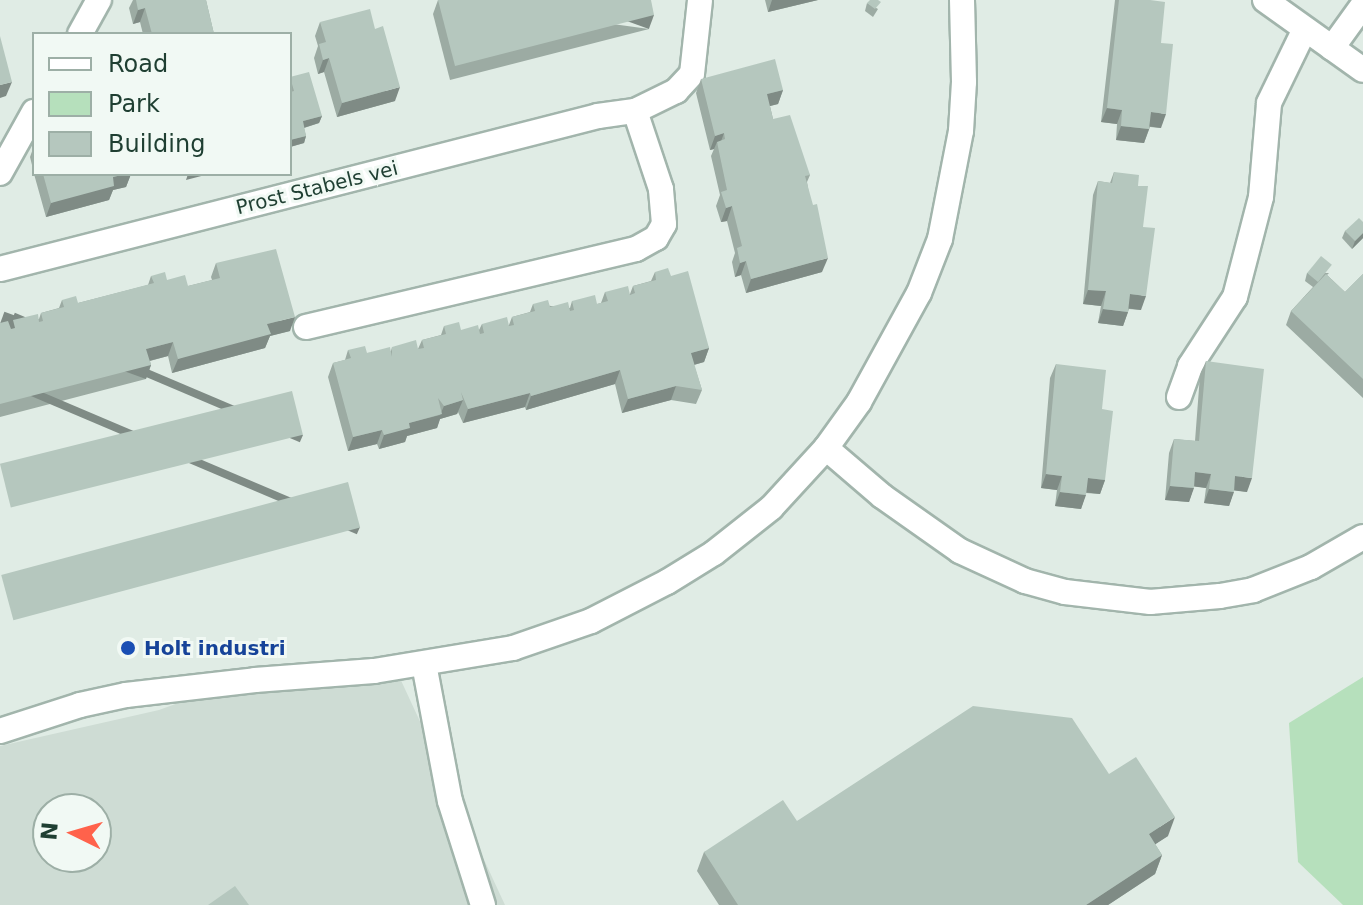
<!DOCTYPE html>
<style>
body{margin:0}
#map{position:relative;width:1363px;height:905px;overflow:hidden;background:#e0ece5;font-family:"DejaVu Sans",sans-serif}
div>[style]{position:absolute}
.built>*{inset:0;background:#cedcd4}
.green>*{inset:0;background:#b6e0bc}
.roads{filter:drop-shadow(2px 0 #a2b5ac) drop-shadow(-2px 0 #a2b5ac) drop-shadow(0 2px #a2b5ac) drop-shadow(0 -2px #a2b5ac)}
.minor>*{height:24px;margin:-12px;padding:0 12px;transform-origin:12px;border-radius:12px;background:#fff}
.tertiary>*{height:24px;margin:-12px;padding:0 12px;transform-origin:12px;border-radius:12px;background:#fff}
.wall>*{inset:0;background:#9caba3}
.shaded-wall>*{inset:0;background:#7f8b85;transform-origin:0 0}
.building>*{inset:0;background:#b5c7be;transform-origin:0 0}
.dots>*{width:22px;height:22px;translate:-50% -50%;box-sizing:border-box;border:4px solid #f1f9f4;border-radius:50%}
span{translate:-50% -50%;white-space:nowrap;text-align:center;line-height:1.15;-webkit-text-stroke:6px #f1f9f4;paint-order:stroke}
.street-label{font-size:20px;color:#1f3f32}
.transit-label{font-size:20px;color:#164399;font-weight:700}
.left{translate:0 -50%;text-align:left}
.legend{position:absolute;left:32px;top:32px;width:260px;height:144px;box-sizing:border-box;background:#f1f9f4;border:2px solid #9dafa6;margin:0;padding:10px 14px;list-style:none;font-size:24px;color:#1f3f32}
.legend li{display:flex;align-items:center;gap:16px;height:40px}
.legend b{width:40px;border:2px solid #9dafa6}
.north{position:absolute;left:32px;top:793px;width:80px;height:80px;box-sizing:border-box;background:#f1f9f4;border:2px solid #9dafa6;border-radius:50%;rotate:275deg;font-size:22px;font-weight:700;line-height:32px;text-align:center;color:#1f3f32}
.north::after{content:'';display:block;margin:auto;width:28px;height:36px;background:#ff624b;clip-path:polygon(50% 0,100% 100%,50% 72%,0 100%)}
</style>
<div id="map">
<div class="built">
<i style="clip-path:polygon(evenodd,392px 661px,505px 905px,0 905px,0 746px,159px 710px,255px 675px,392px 661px,48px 809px,96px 809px,96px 857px,48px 857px,48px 809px)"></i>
</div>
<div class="green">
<i style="clip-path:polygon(1363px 677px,1363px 905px,1343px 905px,1298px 862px,1289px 723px)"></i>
</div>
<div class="roads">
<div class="minor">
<i style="left:1265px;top:0;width:120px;rotate:35.5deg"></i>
<i style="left:80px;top:34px;width:39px;rotate:-61deg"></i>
<i style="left:1332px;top:48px;width:53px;rotate:-54.2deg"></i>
<i style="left:0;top:173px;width:70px;rotate:-60.9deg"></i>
<i style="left:0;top:269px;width:617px;rotate:-14.35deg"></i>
<i style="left:598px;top:116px;width:37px;rotate:-8deg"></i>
<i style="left:635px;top:111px;width:46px;rotate:-26deg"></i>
<i style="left:676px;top:91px;width:23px;rotate:-47deg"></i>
<i style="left:692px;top:74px;width:74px;rotate:-83.8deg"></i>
<i style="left:306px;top:327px;width:339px;rotate:-13.3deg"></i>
<i style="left:636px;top:249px;width:23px;rotate:-29deg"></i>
<i style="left:656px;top:238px;width:16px;rotate:-60deg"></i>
<i style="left:664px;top:224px;width:35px;rotate:-95deg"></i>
<i style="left:661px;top:189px;width:82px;rotate:-108.4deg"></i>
<i style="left:1179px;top:397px;width:33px;rotate:-70deg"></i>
<i style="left:1190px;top:366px;width:82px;rotate:-56.9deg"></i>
<i style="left:1235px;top:297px;width:103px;rotate:-75.4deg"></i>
<i style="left:1261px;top:197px;width:94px;rotate:-85.1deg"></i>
<i style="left:1269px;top:103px;width:80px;rotate:-64.1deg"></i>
<i style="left:424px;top:664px;width:139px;rotate:79.3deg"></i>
<i style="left:450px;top:801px;width:109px;rotate:72.4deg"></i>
</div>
<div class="tertiary">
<i style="left:826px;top:448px;width:74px;rotate:40.6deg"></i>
<i style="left:882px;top:496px;width:95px;rotate:35.2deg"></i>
<i style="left:960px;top:551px;width:72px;rotate:24.8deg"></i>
<i style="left:1025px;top:581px;width:41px;rotate:15.4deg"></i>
<i style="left:1065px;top:592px;width:86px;rotate:6.7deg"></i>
<i style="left:1150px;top:602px;width:70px;rotate:-4.9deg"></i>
<i style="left:1220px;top:596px;width:34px;rotate:-10deg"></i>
<i style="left:1253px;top:590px;width:62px;rotate:-21.6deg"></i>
<i style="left:1311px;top:567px;width:60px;rotate:-30deg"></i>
<i style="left:0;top:731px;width:84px;rotate:-18deg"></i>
<i style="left:80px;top:705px;width:47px;rotate:-12.3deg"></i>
<i style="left:126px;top:695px;width:130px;rotate:-6.6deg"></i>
<i style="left:255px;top:680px;width:119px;rotate:-4.3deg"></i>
<i style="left:374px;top:671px;width:141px;rotate:-9.4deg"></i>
<i style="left:513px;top:648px;width:83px;rotate:-19.1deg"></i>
<i style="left:591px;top:621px;width:85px;rotate:-27.2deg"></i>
<i style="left:667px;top:582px;width:55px;rotate:-31.7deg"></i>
<i style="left:714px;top:553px;width:73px;rotate:-38.3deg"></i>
<i style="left:771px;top:508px;width:81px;rotate:-47.5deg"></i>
<i style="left:826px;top:448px;width:57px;rotate:-54.3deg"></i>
<i style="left:859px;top:402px;width:124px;rotate:-61.2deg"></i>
<i style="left:919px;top:293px;width:58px;rotate:-68.7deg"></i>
<i style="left:940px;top:239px;width:110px;rotate:-79deg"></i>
<i style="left:961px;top:131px;width:49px;rotate:-86.5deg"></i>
<i style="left:964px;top:82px;width:82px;rotate:-91.4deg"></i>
</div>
</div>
<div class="wall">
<i style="clip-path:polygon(133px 0,206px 0,214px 34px,143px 34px,140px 22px,133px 24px,129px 8px)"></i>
<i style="clip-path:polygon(438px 0,649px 29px,450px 80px,433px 14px)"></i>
<i style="clip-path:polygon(765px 0,818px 0,768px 12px)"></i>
<i style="clip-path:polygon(1115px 0,1150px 0,1161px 43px,1161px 128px,1150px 127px,1144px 143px,1116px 140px,1117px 124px,1101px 122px)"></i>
<i style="clip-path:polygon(867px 3px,878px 9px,873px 17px,865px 11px)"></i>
<i style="clip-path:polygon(320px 22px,395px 101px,337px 117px,324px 72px,318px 74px,314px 58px,318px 46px,315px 36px)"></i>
<i style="clip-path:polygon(290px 77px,322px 116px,319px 123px,304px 128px,306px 136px,304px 143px,290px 147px)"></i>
<i style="clip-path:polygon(701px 79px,783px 90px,778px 104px,770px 106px,773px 119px,810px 175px,807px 182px,822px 272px,746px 293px,741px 275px,735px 277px,732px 262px,735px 253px,727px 221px,721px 222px,716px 206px,720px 195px,711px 156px,714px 149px,710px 150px,696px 93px)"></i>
<i style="clip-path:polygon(34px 146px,34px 173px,30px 157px)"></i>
<i style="clip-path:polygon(1114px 172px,1138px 186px,1143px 227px,1141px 310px,1129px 309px,1123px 326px,1098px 323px,1101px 306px,1083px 304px,1093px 195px,1098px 181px,1110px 183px)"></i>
<i style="clip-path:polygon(34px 174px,131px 174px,126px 187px,113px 190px,109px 200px,46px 217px)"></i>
<i style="clip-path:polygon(1363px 222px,1363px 238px,1352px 249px,1342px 238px,1345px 231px)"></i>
<i style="clip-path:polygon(216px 263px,290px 331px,270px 336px,265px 348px,172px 373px,168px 356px,150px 361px,151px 365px,146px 379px,0 417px,0 323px,10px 327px,13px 320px,39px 319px,41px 313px,59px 308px,62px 300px,78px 303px,148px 285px,151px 276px,188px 286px,212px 280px,211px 277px)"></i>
<i style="clip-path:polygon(655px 272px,671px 276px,709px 348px,704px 362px,694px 365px,702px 390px,696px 404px,671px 400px,622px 413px,615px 384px,526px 410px,525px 407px,463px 423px,458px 412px,457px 414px,440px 419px,437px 428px,407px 436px,405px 442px,379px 449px,377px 444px,348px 451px,328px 377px,333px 363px,345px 360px,348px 350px,367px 353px,391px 351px,392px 347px,418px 349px,422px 340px,441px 335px,444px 326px,461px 330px,479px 330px,482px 324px,509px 325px,512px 317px,530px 312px,533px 304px,570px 308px,572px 301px,597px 304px,601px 303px,605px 292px,630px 294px,633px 286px,651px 281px)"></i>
<i style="clip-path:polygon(1307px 273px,1329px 273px,1327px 275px,1345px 292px,1363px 274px,1363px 398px,1286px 325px,1291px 311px,1313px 287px,1305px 281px)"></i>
<i style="clip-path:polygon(1206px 361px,1247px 492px,1234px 490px,1229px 506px,1204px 503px,1206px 488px,1194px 486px,1189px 502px,1165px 500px,1169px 453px,1174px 439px,1195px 441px,1200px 375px)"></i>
<i style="clip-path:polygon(1056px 364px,1102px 409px,1105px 480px,1100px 494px,1086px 493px,1081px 509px,1055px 506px,1057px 490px,1041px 488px,1050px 378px)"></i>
<i style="clip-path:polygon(1109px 774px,1168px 836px,1155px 844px,1162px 855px,1155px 874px,1108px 905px,719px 905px,697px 871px,704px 852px,797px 821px)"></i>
</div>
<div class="shaded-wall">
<i style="clip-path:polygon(772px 0,818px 0,768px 12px)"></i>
<i style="clip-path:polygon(145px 8px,140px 22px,133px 24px,138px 10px)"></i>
<i style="left:654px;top:15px;width:15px;height:205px;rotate:110deg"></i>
<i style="clip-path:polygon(329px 58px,324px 72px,318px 74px,323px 60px)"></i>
<i style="clip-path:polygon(12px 82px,6px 96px,0 98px,0 85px)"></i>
<i style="clip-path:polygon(400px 87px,395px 101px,337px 117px,342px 103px)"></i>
<i style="clip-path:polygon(783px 90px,778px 104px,762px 108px,767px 94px)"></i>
<i style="clip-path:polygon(1107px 108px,1122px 110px,1117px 124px,1101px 122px)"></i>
<i style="clip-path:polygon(1151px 112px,1166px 114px,1161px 128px,1146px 126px)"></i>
<i style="clip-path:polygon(322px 116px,319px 123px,300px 129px,303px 121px)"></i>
<i style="clip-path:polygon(1121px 126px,1149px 129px,1144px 143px,1116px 140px)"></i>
<i style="clip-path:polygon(724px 133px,719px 147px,717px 142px,714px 149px,710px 150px,715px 136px)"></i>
<i style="clip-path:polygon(306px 136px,304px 143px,290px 147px,290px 140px)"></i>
<i style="clip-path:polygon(126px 174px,131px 174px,126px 187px,113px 190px,109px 200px,46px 217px,51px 203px,113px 177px)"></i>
<i style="clip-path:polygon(188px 174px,209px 174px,186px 180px)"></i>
<i style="clip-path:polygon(732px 206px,727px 221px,721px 222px,726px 208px)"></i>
<i style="clip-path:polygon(1363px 233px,1363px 238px,1352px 249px,1355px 241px)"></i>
<i style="clip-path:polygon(828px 258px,822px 272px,746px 293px,751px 279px)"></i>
<i style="clip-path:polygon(746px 261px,741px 275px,735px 277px,740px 263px)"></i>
<i style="clip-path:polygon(1088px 290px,1106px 291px,1101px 306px,1083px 304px)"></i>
<i style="clip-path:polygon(1130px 294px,1146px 296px,1141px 310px,1125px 308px)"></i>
<i style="clip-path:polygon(1103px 309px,1128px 312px,1123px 326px,1098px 323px)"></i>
<i style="clip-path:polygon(295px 317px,290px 331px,270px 336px,265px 348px,172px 373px,178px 359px,267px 324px)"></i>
<i style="clip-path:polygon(173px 342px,168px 356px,141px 363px,146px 349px)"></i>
<i style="clip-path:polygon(709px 348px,704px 362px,686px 367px,691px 353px)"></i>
<i style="left:151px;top:365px;width:15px;height:156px;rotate:110deg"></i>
<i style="clip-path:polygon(620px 370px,615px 384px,526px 410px,531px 396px)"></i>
<i style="clip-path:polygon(676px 386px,671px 400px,622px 413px,628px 399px)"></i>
<i style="clip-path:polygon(530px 393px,525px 407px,463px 423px,468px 409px)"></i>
<i style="clip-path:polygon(463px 400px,457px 414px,440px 419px,437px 428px,407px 436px,405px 442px,379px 449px,384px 435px,409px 423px,440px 415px,444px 406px)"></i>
<i style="clip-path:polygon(382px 430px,377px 444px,348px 451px,353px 437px)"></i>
<i style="left:303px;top:435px;width:8px;height:313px;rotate:113deg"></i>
<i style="clip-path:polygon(1195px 472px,1211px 474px,1206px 488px,1190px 486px)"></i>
<i style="clip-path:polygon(1046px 474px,1062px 476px,1057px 490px,1041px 488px)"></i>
<i style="clip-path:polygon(1235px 476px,1252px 478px,1247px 492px,1230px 490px)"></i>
<i style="clip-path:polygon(1088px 478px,1105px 480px,1100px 494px,1082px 492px)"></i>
<i style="clip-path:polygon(1170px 486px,1194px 488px,1189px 502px,1165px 500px)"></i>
<i style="clip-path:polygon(1209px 489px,1234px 492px,1229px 506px,1204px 503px)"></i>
<i style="clip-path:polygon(1060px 492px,1086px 495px,1081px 509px,1055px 506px)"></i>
<i style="left:360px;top:527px;width:8px;height:372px;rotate:113deg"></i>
<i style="clip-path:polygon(1175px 817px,1168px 836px,1142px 853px,1149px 834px)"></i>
<i style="clip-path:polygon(1162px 855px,1155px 874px,1108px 905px,1086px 905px)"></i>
</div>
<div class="building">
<i style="clip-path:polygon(136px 0,206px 0,214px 34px,152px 34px,145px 8px,138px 10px)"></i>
<i style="clip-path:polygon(438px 0,651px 0,654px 15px,455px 66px)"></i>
<i style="clip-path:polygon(870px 0,878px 0,881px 2px,875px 9px,867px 3px)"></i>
<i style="clip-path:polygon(1119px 0,1150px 0,1165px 2px,1161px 43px,1173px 44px,1166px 114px,1151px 112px,1149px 129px,1121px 126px,1122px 110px,1107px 108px)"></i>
<i style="clip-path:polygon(370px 9px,375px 29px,383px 26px,400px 87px,342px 103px,329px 58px,323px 60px,319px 44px,326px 42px,320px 22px)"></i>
<i style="clip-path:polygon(0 36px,12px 82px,0 85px)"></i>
<i style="clip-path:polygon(775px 59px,783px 90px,767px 94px,773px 119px,790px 115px,810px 175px,805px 176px,813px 205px,817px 204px,828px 258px,751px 279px,746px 261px,740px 263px,737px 248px,742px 246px,732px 206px,726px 208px,721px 192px,727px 190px,717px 142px,725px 139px,724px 133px,715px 136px,701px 79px)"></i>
<i style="clip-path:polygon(309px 72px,322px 116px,303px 121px,306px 136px,290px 140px,290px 92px,294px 91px,290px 77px)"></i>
<i style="clip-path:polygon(1114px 172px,1139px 175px,1138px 186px,1148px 186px,1143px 227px,1155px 228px,1146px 296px,1130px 294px,1128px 312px,1103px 309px,1106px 291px,1088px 290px,1098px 181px,1112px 183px)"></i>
<i style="clip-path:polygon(43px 174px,126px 174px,113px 177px,114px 186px,51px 203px)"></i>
<i style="clip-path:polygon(1359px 218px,1363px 222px,1363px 233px,1355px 241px,1345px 231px)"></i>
<i style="clip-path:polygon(276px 249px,295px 317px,267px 324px,271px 334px,178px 359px,173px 342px,146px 349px,151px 365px,0 404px,0 323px,8px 321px,11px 329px,15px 328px,13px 320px,38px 314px,39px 322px,43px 321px,41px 313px,64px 307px,62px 300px,76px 296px,78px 303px,154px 283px,151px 276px,165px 272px,167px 280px,185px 275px,188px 286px,220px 278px,216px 263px)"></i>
<i style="left:1321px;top:256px;width:14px;height:22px;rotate:39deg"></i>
<i style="clip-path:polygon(668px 268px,671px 276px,688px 271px,709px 348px,691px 353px,702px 390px,676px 386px,628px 399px,620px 370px,531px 396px,530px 393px,468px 409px,461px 392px,463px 400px,444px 406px,438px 398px,442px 414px,409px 423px,410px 428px,384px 435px,382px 430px,353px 437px,333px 363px,351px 358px,348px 350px,365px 346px,367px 353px,390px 347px,392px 357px,392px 347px,416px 340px,418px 349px,424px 348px,422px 340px,446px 334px,444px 326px,459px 322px,461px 330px,478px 325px,480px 334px,484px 333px,482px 324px,507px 317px,509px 326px,514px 325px,512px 317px,535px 311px,533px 304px,548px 300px,550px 307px,568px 302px,570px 311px,574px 310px,572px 301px,595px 295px,597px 304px,608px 301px,605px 292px,628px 286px,630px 295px,635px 293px,633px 286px,656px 280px,655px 272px)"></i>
<i style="clip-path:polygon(1326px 274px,1345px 292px,1363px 274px,1363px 379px,1291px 311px)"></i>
<i style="clip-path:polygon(1206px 361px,1264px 369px,1252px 478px,1235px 476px,1234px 492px,1209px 489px,1211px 474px,1195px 472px,1194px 488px,1170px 486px,1174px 439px,1199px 441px)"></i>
<i style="clip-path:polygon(1056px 364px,1106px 370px,1102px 409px,1113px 411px,1105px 480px,1088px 478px,1086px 495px,1060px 492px,1062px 476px,1046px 474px)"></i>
<i style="left:292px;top:391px;width:45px;height:301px;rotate:76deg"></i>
<i style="left:348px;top:482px;width:47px;height:359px;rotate:75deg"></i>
<i style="clip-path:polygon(973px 706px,1072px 718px,1109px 774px,1136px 757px,1175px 817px,1149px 834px,1162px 855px,1086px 905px,738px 905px,704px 852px,783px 800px,797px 821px)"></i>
<i style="clip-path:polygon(235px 886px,249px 905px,208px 905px)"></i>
</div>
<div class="dots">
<i style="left:128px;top:648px;background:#1a4fb4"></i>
</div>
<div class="street-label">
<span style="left:317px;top:188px;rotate:-14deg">Prost Stabels vei</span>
</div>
<div class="transit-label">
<span class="left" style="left:144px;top:648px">Holt industri</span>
</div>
<ul class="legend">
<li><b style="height:10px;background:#fff"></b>Road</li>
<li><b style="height:22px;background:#b6e0bc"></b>Park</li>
<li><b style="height:22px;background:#b5c7be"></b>Building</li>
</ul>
<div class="north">N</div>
</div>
